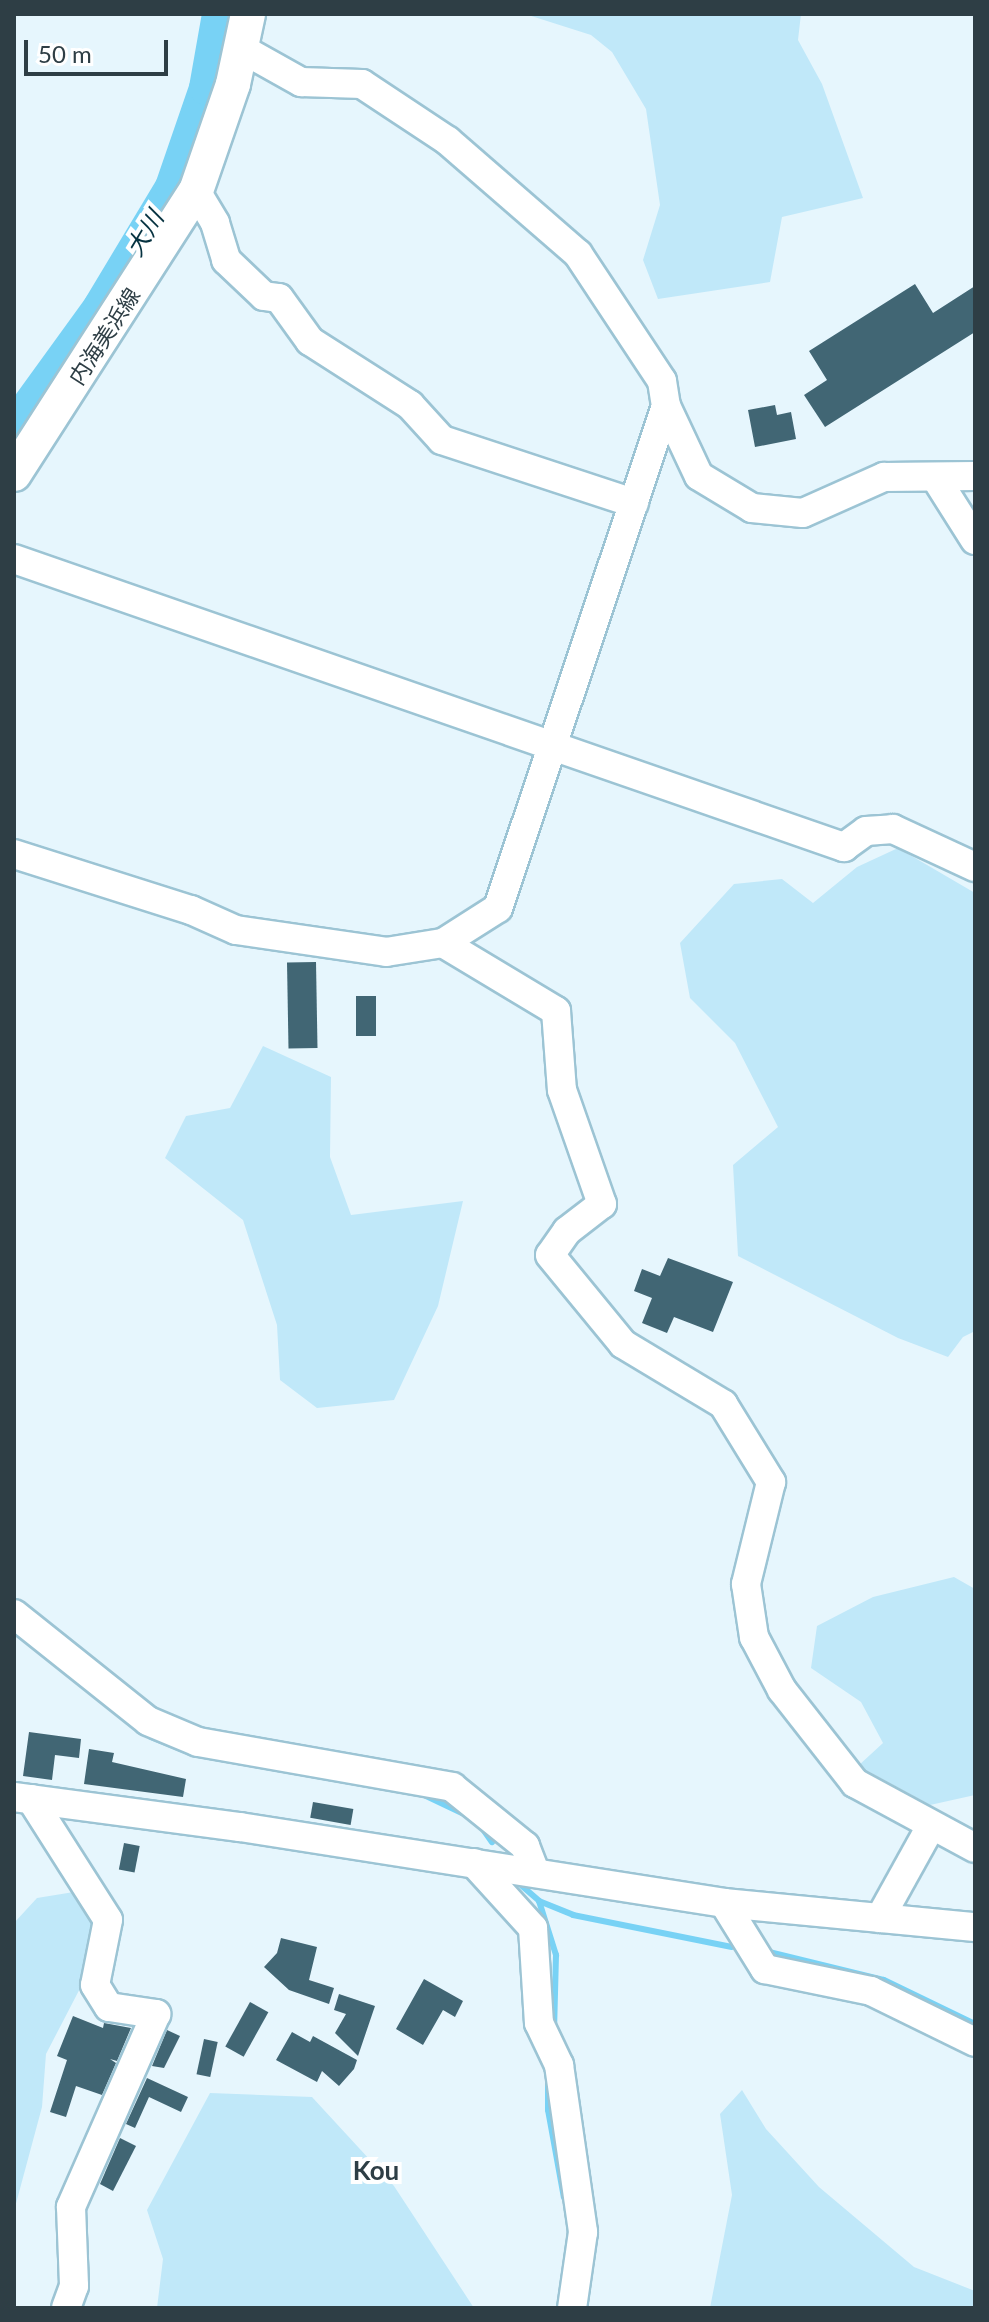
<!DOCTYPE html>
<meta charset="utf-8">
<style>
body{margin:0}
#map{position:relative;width:989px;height:2322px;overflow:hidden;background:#e6f6fd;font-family:Lato,"Noto Sans JP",sans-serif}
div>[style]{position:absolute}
.green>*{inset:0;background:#c0e8f9}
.stream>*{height:6px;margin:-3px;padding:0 3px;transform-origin:3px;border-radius:3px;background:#78d2f5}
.river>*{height:34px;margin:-17px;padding:0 17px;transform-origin:17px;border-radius:17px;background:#78d2f5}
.building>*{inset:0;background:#416674;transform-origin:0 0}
.roads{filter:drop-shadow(2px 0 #9cc4d4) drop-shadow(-2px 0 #9cc4d4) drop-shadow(0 2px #9cc4d4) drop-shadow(0 -2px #9cc4d4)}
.minor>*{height:28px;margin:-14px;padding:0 14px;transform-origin:14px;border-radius:14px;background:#fff}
.major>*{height:34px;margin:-17px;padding:0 17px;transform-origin:17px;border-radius:17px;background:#fff}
span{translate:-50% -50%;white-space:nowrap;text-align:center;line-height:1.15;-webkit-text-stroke:8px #fff;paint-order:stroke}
.street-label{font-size:22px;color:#2e3e45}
.water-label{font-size:24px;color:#063240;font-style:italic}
.quarter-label{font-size:26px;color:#2e3e45;font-weight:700}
.frame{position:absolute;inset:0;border:16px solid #2e3e45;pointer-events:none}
.scale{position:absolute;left:24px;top:40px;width:144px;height:36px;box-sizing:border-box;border:4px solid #2e3e45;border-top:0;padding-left:10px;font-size:24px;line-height:28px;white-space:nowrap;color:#2e3e45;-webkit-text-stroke:6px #fff;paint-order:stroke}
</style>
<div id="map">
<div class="green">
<i style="clip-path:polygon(525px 14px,801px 14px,798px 40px,822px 84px,863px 198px,782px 217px,770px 282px,658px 299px,643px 260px,660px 205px,646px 109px,612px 52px,591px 35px)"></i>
<i style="clip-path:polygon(898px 848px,975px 893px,975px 1331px,963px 1337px,948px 1357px,898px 1338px,738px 1256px,733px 1165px,778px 1127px,735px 1043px,690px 998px,680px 943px,734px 884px,782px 879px,813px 903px,857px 867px)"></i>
<i style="clip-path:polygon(263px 1046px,331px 1077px,330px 1157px,351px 1215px,463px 1201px,438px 1306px,394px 1400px,317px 1408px,280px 1380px,277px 1325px,243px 1220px,165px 1158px,186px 1116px,230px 1108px)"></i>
<i style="clip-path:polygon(954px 1577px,975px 1589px,975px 1795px,930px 1805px,858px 1766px,883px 1743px,861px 1702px,811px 1668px,817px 1626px,873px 1597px)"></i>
<i style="clip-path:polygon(80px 1891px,98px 1923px,87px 1975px,46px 2054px,42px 2107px,14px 2211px,14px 1923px,37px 1898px)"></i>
<i style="clip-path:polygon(742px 2090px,766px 2129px,819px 2187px,914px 2267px,975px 2291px,975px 2308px,710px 2308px,732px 2195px,720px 2114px)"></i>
<i style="clip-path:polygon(210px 2093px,312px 2097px,394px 2186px,474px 2308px,157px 2308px,163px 2259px,147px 2210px)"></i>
</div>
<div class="stream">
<i style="left:151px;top:1737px;width:45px;rotate:22deg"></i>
<i style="left:424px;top:1795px;width:49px;rotate:25.5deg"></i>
<i style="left:480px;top:1825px;width:21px;rotate:55deg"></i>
<i style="left:522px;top:1886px;width:23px;rotate:41deg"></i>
<i style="left:539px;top:1901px;width:37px;rotate:22deg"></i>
<i style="left:573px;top:1915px;width:162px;rotate:11.4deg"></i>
<i style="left:539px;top:1901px;width:57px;rotate:72.5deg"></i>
<i style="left:556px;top:1955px;width:74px;rotate:91.5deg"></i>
<i style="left:765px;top:1951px;width:122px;rotate:13.7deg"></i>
<i style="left:884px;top:1980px;width:101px;rotate:25.8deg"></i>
<i style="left:548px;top:2079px;width:31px;rotate:90deg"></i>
<i style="left:548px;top:2110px;width:89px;rotate:79.7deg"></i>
</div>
<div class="river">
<i style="left:14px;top:426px;width:147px;rotate:-54.1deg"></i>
<i style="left:100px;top:307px;width:140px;rotate:-59deg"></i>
<i style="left:172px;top:187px;width:105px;rotate:-71deg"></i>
<i style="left:206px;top:88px;width:75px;rotate:-80deg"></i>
</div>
<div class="building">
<i style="clip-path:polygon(915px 284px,933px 313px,975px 286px,975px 332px,825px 427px,804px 395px,827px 380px,809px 351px)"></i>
<i style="clip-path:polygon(775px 405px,777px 415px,791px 412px,796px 439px,755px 447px,748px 410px)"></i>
<i style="left:316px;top:962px;width:86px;height:29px;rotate:89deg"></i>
<i style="left:356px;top:996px;width:20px;height:40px"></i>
<i style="clip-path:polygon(668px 1258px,733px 1282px,713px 1332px,674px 1317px,667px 1333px,642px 1323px,652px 1298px,634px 1291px,642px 1269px,660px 1276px)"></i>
<i style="clip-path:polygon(29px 1732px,81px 1739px,79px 1758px,55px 1755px,52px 1780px,23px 1776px)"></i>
<i style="clip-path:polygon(89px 1749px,114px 1753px,112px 1762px,186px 1779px,183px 1797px,84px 1784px)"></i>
<i style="left:313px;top:1802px;width:41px;height:16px;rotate:10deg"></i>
<i style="left:124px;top:1843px;width:16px;height:27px;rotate:11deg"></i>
<i style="clip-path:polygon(281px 1938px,317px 1947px,309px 1980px,334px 1988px,329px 2004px,289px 1990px,264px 1967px,277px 1953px)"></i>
<i style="clip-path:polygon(424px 1979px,463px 2001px,455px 2017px,443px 2010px,423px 2045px,396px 2029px)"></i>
<i style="clip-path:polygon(339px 1994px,375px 2006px,358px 2056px,335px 2033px,346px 2014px,334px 2010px)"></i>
<i style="left:250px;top:2002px;width:21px;height:51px;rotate:29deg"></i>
<i style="clip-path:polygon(73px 2016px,103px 2028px,104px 2023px,131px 2028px,117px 2061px,110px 2059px,116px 2063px,102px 2095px,76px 2086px,66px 2117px,50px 2112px,67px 2060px,57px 2056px)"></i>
<i style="clip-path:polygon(167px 2030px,180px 2036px,164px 2068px,152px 2066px)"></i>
<i style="clip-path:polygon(292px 2032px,310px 2042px,313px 2036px,357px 2060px,354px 2069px,339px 2086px,322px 2071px,317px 2082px,276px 2060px)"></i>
<i style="left:204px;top:2039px;width:14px;height:36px;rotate:12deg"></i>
<i style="clip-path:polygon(147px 2078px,188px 2097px,181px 2112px,149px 2097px,135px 2128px,126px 2124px)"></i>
<i style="clip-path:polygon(120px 2138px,136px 2146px,113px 2191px,100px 2184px)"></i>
</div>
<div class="roads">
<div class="minor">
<i style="left:242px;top:49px;width:68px;rotate:29.2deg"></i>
<i style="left:301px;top:82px;width:61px;rotate:1.9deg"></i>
<i style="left:362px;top:84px;width:103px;rotate:33.5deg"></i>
<i style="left:448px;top:141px;width:172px;rotate:41deg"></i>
<i style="left:578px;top:254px;width:152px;rotate:56.5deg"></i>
<i style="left:662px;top:381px;width:25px;rotate:81deg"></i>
<i style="left:666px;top:406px;width:77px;rotate:64.8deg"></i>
<i style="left:699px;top:476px;width:62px;rotate:31.1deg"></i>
<i style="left:752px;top:508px;width:51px;rotate:5.6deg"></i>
<i style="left:803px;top:513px;width:89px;rotate:-24deg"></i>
<i style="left:884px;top:477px;width:91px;rotate:-0.6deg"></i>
<i style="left:196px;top:191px;width:37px;rotate:59deg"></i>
<i style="left:215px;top:223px;width:39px;rotate:73deg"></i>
<i style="left:226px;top:260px;width:52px;rotate:43.5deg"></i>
<i style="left:264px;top:296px;width:15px;rotate:8deg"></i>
<i style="left:279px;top:298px;width:53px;rotate:54.2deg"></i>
<i style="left:310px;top:341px;width:119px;rotate:32.6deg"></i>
<i style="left:410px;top:405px;width:47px;rotate:47.6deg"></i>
<i style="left:442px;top:440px;width:202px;rotate:18.2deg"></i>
<i style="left:937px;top:480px;width:71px;rotate:57.7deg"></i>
<i style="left:14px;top:559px;width:879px;rotate:19.14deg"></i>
<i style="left:844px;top:847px;width:27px;rotate:-36deg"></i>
<i style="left:866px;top:831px;width:27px;rotate:-4deg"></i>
<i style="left:893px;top:829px;width:90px;rotate:24.9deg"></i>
<i style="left:14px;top:854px;width:186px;rotate:17.6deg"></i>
<i style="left:191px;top:910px;width:49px;rotate:24deg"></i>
<i style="left:236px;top:930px;width:152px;rotate:8.3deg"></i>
<i style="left:386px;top:952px;width:58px;rotate:-9deg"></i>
<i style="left:443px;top:943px;width:65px;rotate:-32.5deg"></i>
<i style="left:498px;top:908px;width:529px;rotate:-71.5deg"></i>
<i style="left:443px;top:943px;width:132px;rotate:31deg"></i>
<i style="left:556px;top:1011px;width:79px;rotate:85.7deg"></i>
<i style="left:562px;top:1090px;width:121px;rotate:70.7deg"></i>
<i style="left:602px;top:1204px;width:44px;rotate:142.4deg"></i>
<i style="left:567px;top:1231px;width:29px;rotate:125deg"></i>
<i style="left:550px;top:1255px;width:115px;rotate:50.6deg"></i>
<i style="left:623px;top:1344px;width:117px;rotate:31deg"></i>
<i style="left:723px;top:1404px;width:92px;rotate:58.4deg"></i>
<i style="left:771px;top:1482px;width:105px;rotate:103.8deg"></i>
<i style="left:746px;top:1584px;width:54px;rotate:81.4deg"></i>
<i style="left:754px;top:1637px;width:60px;rotate:62.2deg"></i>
<i style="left:782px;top:1690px;width:118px;rotate:51.9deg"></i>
<i style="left:855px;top:1783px;width:136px;rotate:28.4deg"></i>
<i style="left:14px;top:1614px;width:171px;rotate:38.6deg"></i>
<i style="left:148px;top:1721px;width:54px;rotate:22.8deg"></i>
<i style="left:198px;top:1742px;width:258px;rotate:10deg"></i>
<i style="left:452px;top:1787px;width:94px;rotate:38.9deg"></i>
<i style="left:525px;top:1846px;width:28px;rotate:69deg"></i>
<i style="left:14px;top:1797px;width:228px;rotate:7.6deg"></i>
<i style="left:240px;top:1827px;width:490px;rotate:8.9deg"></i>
<i style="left:724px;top:1903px;width:252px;rotate:5.5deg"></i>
<i style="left:31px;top:1799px;width:143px;rotate:57.5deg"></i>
<i style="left:108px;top:1920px;width:66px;rotate:101.3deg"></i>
<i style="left:95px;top:1985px;width:26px;rotate:58deg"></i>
<i style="left:109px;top:2007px;width:48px;rotate:8.5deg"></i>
<i style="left:156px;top:2014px;width:211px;rotate:113.8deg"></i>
<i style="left:71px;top:2207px;width:79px;rotate:87.8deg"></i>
<i style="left:74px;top:2286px;width:23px;rotate:110deg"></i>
<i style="left:474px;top:1863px;width:88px;rotate:47.8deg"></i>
<i style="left:533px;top:1928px;width:95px;rotate:86.4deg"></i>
<i style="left:539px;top:2023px;width:47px;rotate:64.5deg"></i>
<i style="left:559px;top:2065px;width:169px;rotate:81.8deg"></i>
<i style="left:583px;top:2232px;width:77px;rotate:98.2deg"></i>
<i style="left:724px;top:1903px;width:78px;rotate:58.2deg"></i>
<i style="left:765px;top:1969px;width:108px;rotate:11.7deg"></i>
<i style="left:871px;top:1991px;width:116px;rotate:26.1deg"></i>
<i style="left:880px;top:1918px;width:105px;rotate:-61deg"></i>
</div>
<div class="major">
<i style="left:14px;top:474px;width:336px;rotate:-57.3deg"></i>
<i style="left:196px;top:191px;width:113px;rotate:-70.9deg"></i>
<i style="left:233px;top:84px;width:72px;rotate:-77.9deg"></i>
</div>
</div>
<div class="street-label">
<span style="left:104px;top:336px;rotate:-57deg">内海美浜線</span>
</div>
<div class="water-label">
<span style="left:144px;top:233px;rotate:-59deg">大川</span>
</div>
<div class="quarter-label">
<span style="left:376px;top:2171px">Kou</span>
</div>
<div class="frame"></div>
<div class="scale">50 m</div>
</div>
